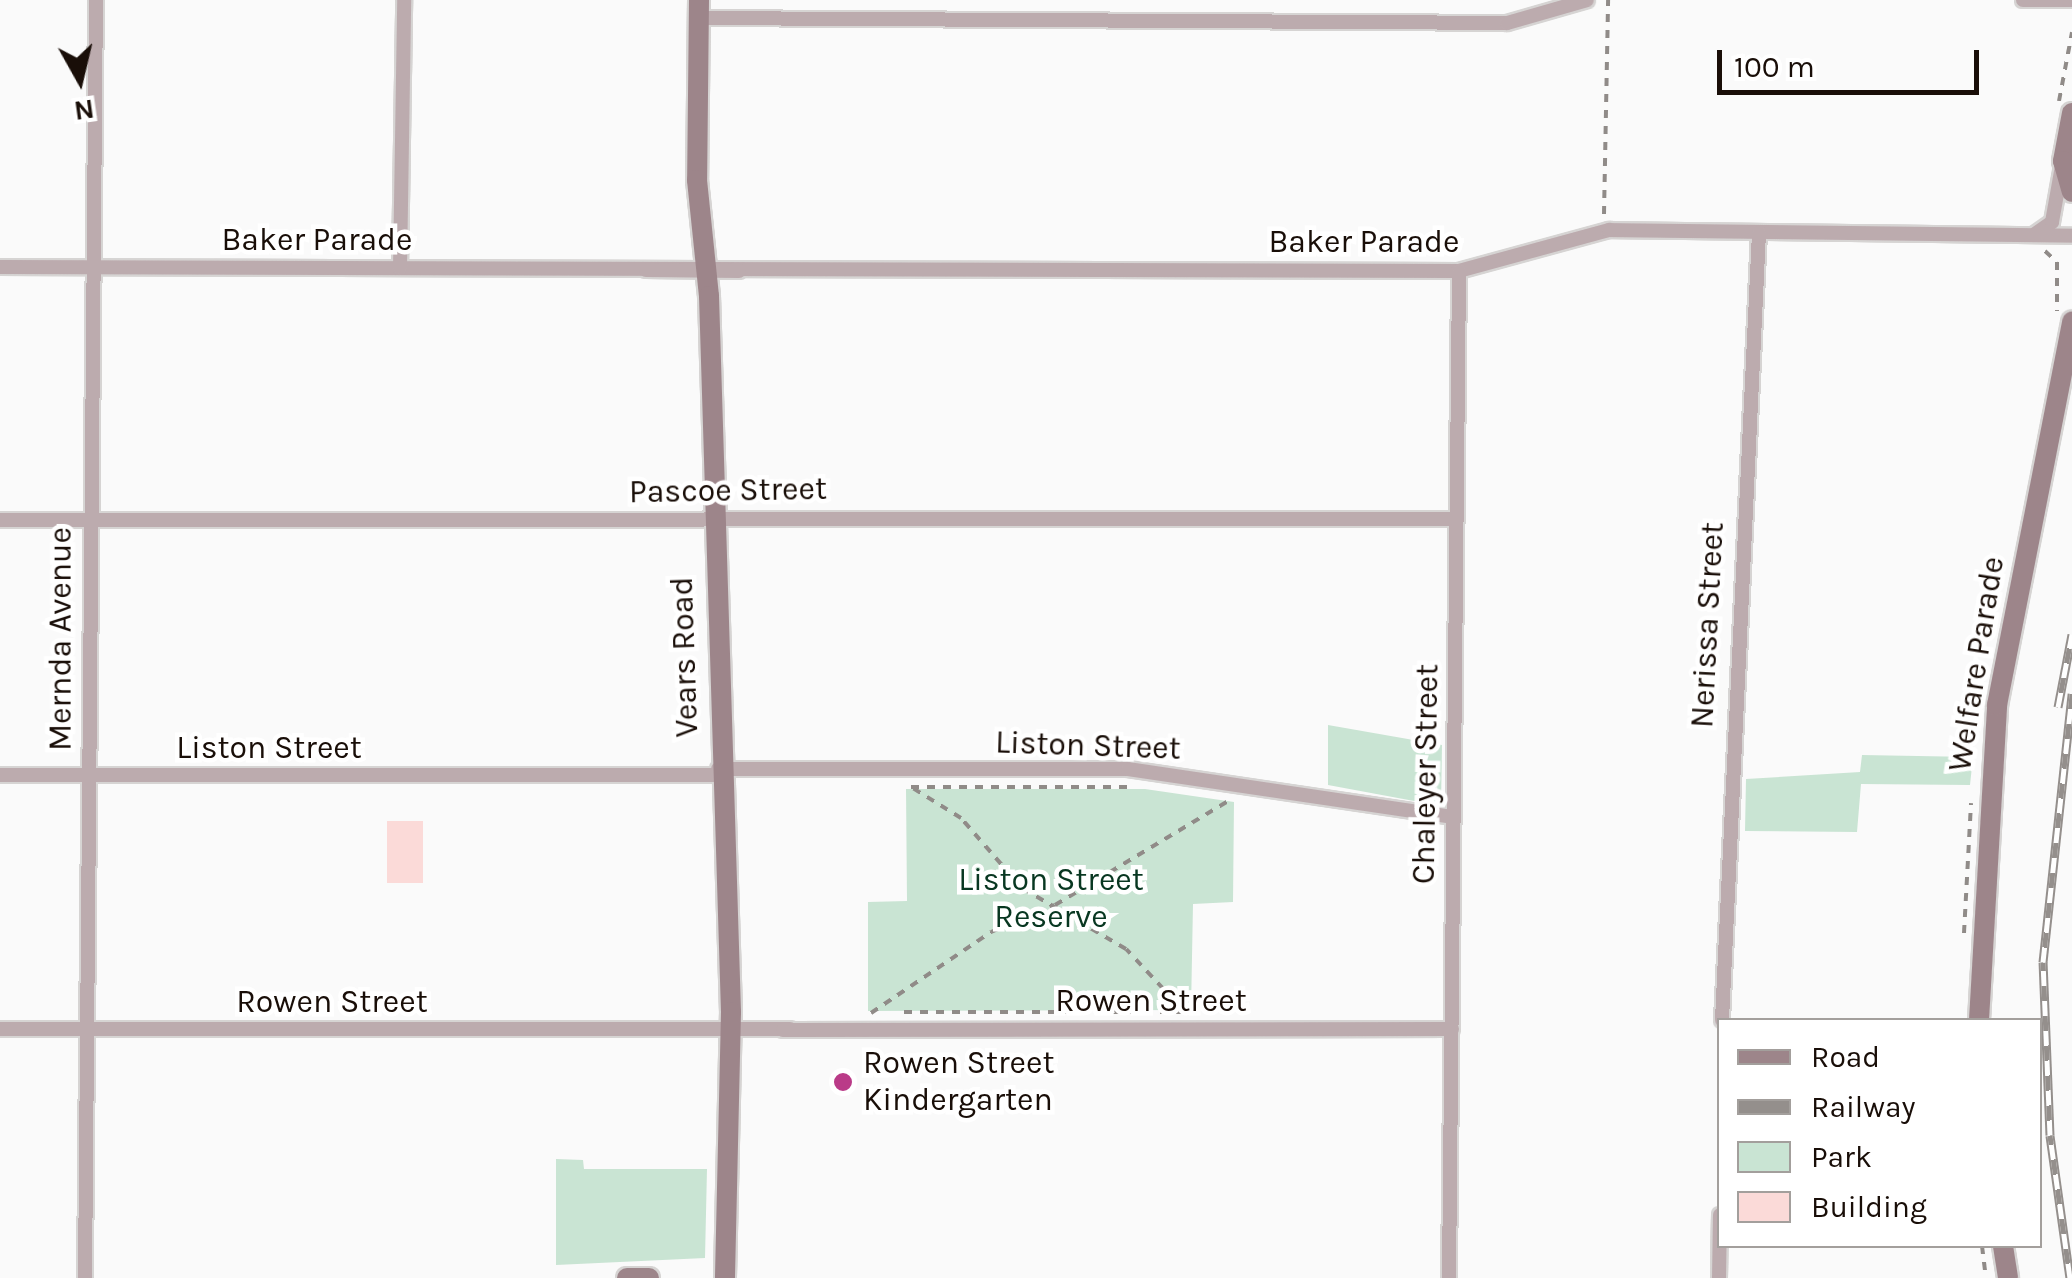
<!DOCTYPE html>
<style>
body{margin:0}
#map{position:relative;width:2072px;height:1278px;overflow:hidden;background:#fafafa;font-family:Karla,sans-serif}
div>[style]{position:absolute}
.green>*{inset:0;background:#c9e4d3}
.building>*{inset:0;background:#fbdad8;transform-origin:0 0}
.path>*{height:4px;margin-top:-2px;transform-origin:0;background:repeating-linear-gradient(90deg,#908b88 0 8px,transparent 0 16px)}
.roads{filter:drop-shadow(2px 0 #d6d4d3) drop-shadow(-2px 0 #d6d4d3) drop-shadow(0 2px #d6d4d3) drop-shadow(0 -2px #d6d4d3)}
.street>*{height:14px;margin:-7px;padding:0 7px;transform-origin:7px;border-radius:7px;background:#bcabae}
.secondary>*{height:20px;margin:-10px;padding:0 10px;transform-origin:10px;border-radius:10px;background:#9d858a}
.rail>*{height:9px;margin-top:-4.5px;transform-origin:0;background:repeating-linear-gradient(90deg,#fff 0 15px,#948f8c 0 30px);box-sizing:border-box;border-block:2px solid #948f8c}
.dots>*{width:28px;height:28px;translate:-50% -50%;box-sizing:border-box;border:5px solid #fff;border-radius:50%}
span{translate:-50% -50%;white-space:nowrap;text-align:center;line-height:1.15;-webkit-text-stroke:9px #fff;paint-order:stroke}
.street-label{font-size:32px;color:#190e08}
.park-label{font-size:32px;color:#083721}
.poi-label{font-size:32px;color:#190e08}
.left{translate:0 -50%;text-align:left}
.legend{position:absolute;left:1717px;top:1018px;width:325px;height:230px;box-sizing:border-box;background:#fff;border:2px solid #a39f9c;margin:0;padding:12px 18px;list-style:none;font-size:30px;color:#190e08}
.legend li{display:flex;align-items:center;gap:20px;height:50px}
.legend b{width:50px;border:2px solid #a39f9c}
.north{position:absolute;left:30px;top:30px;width:100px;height:100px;-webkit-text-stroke:8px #fff;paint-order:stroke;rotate:172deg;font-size:28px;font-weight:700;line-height:40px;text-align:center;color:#190e08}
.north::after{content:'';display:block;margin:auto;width:35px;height:45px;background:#190e08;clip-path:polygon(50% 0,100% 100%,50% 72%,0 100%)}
.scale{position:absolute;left:1717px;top:50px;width:262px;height:45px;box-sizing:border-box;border:5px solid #190e08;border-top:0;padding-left:12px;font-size:30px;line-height:35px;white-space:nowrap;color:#190e08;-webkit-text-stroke:8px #fff;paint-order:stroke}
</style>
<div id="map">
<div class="green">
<i style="clip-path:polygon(1328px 725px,1442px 745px,1441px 806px,1328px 785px)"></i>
<i style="clip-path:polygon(1862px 755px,1973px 757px,1970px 785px,1861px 784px,1857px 832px,1745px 831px,1746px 779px,1860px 772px)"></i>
<i style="clip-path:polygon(906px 789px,1145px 789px,1234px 802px,1233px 902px,1193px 904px,1191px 1010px,868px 1011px,868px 902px,907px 901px)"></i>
<i style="clip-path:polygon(556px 1159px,583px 1160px,584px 1169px,707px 1169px,705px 1258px,556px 1265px)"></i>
</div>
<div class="building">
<i style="left:387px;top:821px;width:36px;height:62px"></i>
</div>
<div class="path">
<i style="left:2059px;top:101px;width:70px;rotate:-79.3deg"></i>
<i style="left:1604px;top:214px;width:214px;rotate:-88.9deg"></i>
<i style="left:2045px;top:251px;width:16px;rotate:43deg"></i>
<i style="left:2057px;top:262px;width:49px;rotate:90deg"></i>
<i style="left:1964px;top:933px;width:130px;rotate:-86.9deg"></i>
<i style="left:904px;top:1012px;width:281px"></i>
<i style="left:1185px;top:1012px;width:86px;rotate:-133.1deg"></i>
<i style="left:1126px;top:949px;width:121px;rotate:-149.6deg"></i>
<i style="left:1022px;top:888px;width:93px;rotate:-131.1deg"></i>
<i style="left:961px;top:818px;width:59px;rotate:-148.2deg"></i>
<i style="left:911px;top:787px;width:221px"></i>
<i style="left:871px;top:1013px;width:145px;rotate:-34deg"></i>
<i style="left:991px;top:932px;width:69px;rotate:-22.9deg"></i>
<i style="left:1055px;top:905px;width:204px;rotate:-31deg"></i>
<i style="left:1982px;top:1246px;width:32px;rotate:83deg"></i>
</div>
<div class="roads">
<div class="street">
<i style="left:2023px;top:0;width:49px"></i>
<i style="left:699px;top:18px;width:808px;rotate:0.35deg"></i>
<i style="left:1507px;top:23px;width:83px;rotate:-16deg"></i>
<i style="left:2035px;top:234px;width:21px;rotate:-35deg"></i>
<i style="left:2052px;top:222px;width:57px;rotate:-79.9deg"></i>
<i style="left:0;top:267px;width:1459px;rotate:0.16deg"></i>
<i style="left:1459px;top:271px;width:156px;rotate:-15.3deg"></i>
<i style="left:1609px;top:230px;width:463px;rotate:0.7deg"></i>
<i style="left:400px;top:268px;width:268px;rotate:-89.1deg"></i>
<i style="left:646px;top:270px;width:93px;rotate:0.6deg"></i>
<i style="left:0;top:520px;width:1456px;rotate:-0.04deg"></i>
<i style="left:718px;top:769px;width:410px"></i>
<i style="left:1128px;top:769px;width:329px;rotate:8.4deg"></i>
<i style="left:0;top:775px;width:719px"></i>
<i style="left:1722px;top:1020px;width:788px;rotate:-87.31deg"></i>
<i style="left:0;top:1029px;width:790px"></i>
<i style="left:783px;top:1030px;width:669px;rotate:-0.09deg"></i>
<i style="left:85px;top:1278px;width:1278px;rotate:-89.51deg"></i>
<i style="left:1449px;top:1278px;width:1007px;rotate:-89.43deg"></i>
<i style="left:1719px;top:1278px;width:63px;rotate:-89.1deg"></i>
</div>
<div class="secondary">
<i style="left:699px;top:0;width:180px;rotate:90.6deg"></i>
<i style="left:697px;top:180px;width:117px;rotate:84.1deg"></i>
<i style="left:709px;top:296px;width:716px;rotate:88.24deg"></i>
<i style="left:731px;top:1012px;width:266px;rotate:91.3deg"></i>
<i style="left:2072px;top:113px;width:49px;rotate:100.6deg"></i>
<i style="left:2063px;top:161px;width:32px;rotate:74deg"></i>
<i style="left:1979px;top:1020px;width:316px;rotate:-86.7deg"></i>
<i style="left:1997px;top:705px;width:391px;rotate:-78.9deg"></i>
<i style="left:2003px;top:1246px;width:32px;rotate:81deg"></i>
<i style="left:627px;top:1278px;width:22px"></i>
</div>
</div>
<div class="rail">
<i style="left:2058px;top:707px;width:74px;rotate:-79.1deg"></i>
<i style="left:2070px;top:1278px;width:144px;rotate:-98deg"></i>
<i style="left:2050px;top:1135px;width:173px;rotate:-92.3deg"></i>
<i style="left:2043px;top:962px;width:270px;rotate:-83.8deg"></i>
</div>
<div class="dots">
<i style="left:843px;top:1082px;background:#ba3b88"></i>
</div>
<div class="street-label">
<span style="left:317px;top:240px">Baker Parade</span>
<span style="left:1364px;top:242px">Baker Parade</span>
<span style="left:728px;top:491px;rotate:-1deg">Pascoe Street</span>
<span style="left:1708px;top:625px;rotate:-87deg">Nerissa Street</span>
<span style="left:61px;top:639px;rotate:-90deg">Mernda Avenue</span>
<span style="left:685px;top:657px;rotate:-92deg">Vears Road</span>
<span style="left:1977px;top:664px;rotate:-81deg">Welfare Parade</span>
<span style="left:1088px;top:746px;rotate:2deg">Liston Street</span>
<span style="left:269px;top:748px">Liston Street</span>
<span style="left:1426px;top:774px;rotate:-89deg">Chaleyer Street</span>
<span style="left:1151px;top:1001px">Rowen Street</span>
<span style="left:332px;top:1002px">Rowen Street</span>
</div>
<div class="park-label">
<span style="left:1051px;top:899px">Liston Street<br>Reserve</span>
</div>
<div class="poi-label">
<span class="left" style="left:863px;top:1082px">Rowen Street<br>Kindergarten</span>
</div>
<ul class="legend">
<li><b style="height:12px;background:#9d858a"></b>Road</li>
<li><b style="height:12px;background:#948f8c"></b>Railway</li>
<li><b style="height:28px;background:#c9e4d3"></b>Park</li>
<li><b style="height:28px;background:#fbdad8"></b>Building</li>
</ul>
<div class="north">N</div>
<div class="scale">100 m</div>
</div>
